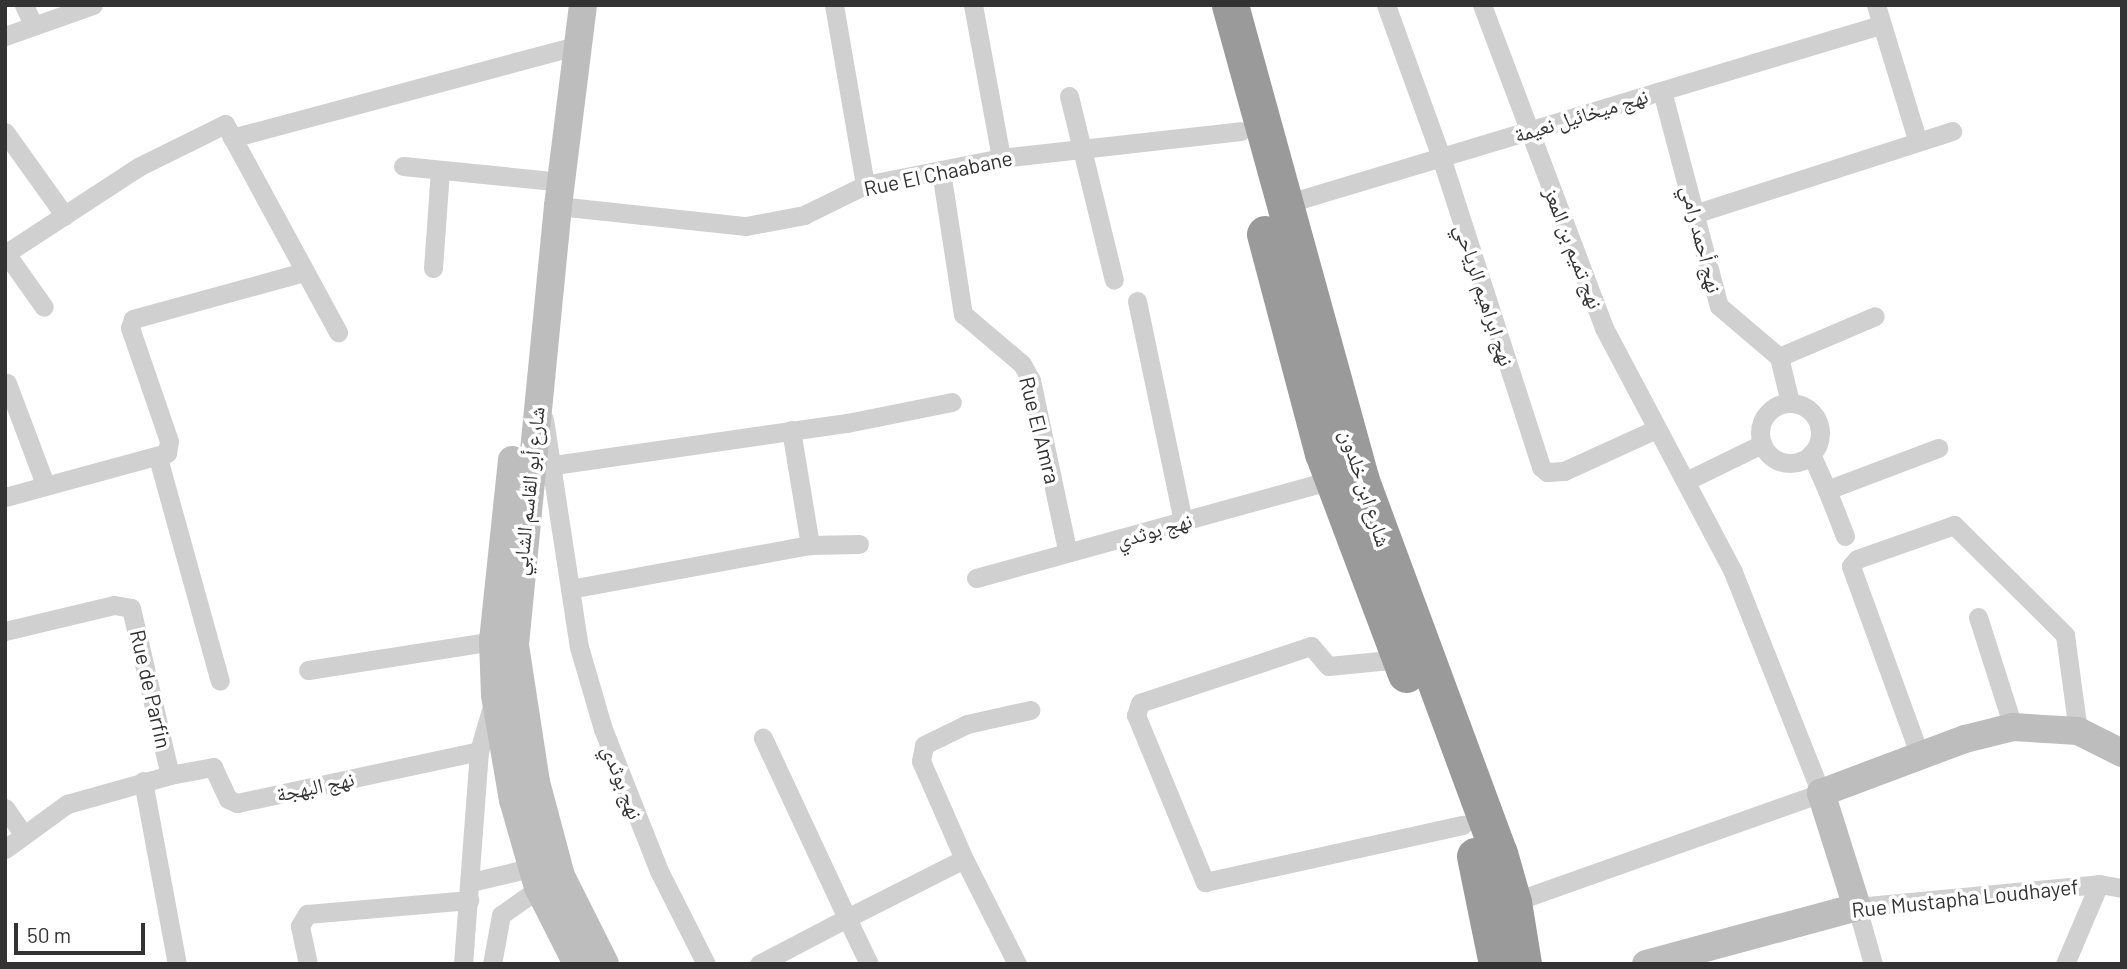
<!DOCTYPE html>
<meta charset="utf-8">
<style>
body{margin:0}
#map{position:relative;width:2127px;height:969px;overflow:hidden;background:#fff;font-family:Barlow,"Noto Naskh Arabic",sans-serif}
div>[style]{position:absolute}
.street>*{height:19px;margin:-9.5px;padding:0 9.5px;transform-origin:9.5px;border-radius:9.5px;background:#d0d0d0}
.street>.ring{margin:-9.5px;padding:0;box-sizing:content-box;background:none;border:19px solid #d0d0d0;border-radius:50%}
.secondary>*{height:28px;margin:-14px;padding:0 14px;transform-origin:14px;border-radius:14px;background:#bdbdbd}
.highway>*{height:37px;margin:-18.5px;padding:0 18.5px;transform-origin:18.5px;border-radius:18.5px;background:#9a9a9a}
span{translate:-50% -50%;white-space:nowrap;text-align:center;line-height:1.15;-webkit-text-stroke:7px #fff;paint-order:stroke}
.street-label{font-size:21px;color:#333}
.frame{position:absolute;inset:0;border:7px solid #333;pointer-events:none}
.scale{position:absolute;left:14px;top:923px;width:131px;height:32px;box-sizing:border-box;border:4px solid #333;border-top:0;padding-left:9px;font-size:21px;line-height:24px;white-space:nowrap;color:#333;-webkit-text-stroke:5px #fff;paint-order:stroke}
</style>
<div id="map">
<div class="street">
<i style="left:24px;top:5px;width:21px;rotate:65deg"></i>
<i style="left:834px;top:5px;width:183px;rotate:80.2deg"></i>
<i style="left:973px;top:5px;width:156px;rotate:79.6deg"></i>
<i style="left:1386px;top:5px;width:162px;rotate:70.1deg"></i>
<i style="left:1441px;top:157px;width:326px;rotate:72.1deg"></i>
<i style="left:1541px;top:467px;width:8px;rotate:40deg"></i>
<i style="left:1547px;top:472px;width:17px;rotate:-3deg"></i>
<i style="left:1564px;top:471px;width:101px;rotate:-24.5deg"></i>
<i style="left:1482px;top:5px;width:345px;rotate:69.3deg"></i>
<i style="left:1604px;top:328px;width:276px;rotate:62.1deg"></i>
<i style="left:1733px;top:572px;width:238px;rotate:68.3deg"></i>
<i style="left:1821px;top:793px;width:327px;rotate:160.5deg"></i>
<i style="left:1876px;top:5px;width:143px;rotate:73deg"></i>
<i style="left:5px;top:36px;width:93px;rotate:-19.4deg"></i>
<i style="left:1662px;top:91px;width:222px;rotate:75.2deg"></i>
<i style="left:1719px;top:306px;width:79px;rotate:40.4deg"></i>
<i style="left:1779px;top:357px;width:46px;rotate:76.3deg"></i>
<i style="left:1069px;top:96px;width:189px;rotate:76.3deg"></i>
<i style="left:5px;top:132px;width:103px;rotate:54.5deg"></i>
<i style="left:232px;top:138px;width:358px;rotate:-15deg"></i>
<i style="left:403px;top:166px;width:142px;rotate:5.7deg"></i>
<i style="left:941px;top:171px;width:145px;rotate:81.3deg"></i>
<i style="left:963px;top:314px;width:77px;rotate:40.3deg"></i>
<i style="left:1022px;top:364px;width:18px;rotate:61deg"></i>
<i style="left:1031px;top:380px;width:174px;rotate:78deg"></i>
<i style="left:1282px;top:205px;width:625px;rotate:-16.75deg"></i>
<i style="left:558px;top:206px;width:189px;rotate:6.1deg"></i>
<i style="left:746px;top:226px;width:59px;rotate:-10.7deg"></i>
<i style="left:804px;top:215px;width:68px;rotate:-26.2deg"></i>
<i style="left:865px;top:185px;width:139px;rotate:-11.2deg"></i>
<i style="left:1001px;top:158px;width:241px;rotate:-6.4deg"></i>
<i style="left:1697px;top:213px;width:268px;rotate:-17.8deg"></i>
<i style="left:5px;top:252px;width:67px;rotate:54.7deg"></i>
<i style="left:5px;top:254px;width:161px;rotate:-33.1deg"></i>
<i style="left:140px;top:166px;width:95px;rotate:-26.3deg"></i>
<i style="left:225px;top:124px;width:237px;rotate:61.5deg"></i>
<i style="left:433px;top:268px;width:98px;rotate:-85.9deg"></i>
<i style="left:1137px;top:301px;width:226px;rotate:78.2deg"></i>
<i style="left:1779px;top:357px;width:104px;rotate:-23.1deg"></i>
<i style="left:7px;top:383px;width:108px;rotate:69.4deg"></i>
<i class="ring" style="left:1760px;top:403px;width:41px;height:41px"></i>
<i style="left:544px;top:419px;width:231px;rotate:81.3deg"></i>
<i style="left:579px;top:647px;width:85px;rotate:73.7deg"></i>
<i style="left:603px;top:729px;width:153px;rotate:68.5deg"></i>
<i style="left:659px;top:871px;width:104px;rotate:63.2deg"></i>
<i style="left:791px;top:430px;width:117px;rotate:80.6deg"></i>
<i style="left:1811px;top:454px;width:39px;rotate:66deg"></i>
<i style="left:158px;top:458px;width:231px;rotate:74.5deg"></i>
<i style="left:540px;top:467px;width:310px;rotate:-8.2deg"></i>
<i style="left:847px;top:423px;width:107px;rotate:-11.3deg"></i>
<i style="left:1686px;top:481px;width:85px;rotate:-26deg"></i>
<i style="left:5px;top:497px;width:168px;rotate:-15.2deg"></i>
<i style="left:167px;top:453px;width:12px;rotate:-81deg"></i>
<i style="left:169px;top:441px;width:120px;rotate:-109deg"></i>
<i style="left:130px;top:328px;width:9px;rotate:-72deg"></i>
<i style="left:133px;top:319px;width:177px;rotate:-15.4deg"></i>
<i style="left:1845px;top:536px;width:49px;rotate:-111.4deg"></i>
<i style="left:1827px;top:490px;width:119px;rotate:-20.7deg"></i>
<i style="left:976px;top:578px;width:369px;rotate:-15.4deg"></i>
<i style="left:570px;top:589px;width:244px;rotate:-10.4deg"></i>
<i style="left:810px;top:545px;width:49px;rotate:-1.2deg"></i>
<i style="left:1978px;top:617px;width:115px;rotate:72.3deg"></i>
<i style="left:5px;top:631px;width:112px;rotate:-13.4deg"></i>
<i style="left:114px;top:605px;width:17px;rotate:10deg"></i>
<i style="left:131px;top:608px;width:171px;rotate:76.9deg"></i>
<i style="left:1400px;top:659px;width:72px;rotate:174.4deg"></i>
<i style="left:1328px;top:666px;width:26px;rotate:-130deg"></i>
<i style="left:1311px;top:646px;width:180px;rotate:161.6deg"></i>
<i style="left:1140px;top:703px;width:13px;rotate:108deg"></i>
<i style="left:1136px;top:715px;width:181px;rotate:67.6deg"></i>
<i style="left:1205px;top:882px;width:264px;rotate:-12.5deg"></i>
<i style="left:308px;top:670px;width:187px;rotate:-8.9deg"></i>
<i style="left:1920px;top:756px;width:202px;rotate:-110deg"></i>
<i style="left:1851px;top:566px;width:9px;rotate:-49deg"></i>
<i style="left:1857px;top:559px;width:103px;rotate:-19.3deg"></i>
<i style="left:1954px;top:525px;width:156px;rotate:44.7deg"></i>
<i style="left:2065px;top:635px;width:97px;rotate:82.3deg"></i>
<i style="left:143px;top:781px;width:186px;rotate:79.5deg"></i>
<i style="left:5px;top:808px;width:32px;rotate:55deg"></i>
<i style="left:5px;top:849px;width:77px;rotate:-36deg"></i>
<i style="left:67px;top:804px;width:107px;rotate:-15.7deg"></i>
<i style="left:170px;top:775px;width:44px;rotate:-10.5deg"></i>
<i style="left:213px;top:767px;width:35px;rotate:65deg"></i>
<i style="left:228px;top:799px;width:10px;rotate:24deg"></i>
<i style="left:237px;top:803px;width:248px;rotate:-12.1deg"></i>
<i style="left:964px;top:859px;width:107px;rotate:-113.7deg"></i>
<i style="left:921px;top:761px;width:16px;rotate:-79deg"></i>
<i style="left:924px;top:745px;width:48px;rotate:-26deg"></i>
<i style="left:967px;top:724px;width:65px;rotate:-12.5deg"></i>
<i style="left:471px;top:882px;width:74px;rotate:-13.3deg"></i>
<i style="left:308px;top:964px;width:39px;rotate:-102deg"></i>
<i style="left:300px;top:926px;width:14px;rotate:-60deg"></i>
<i style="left:307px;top:914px;width:163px;rotate:-4.9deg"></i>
<i style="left:463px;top:964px;width:214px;rotate:-85.7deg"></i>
<i style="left:479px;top:751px;width:50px;rotate:-73.7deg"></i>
<i style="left:492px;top:964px;width:50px;rotate:-79.6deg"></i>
<i style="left:501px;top:915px;width:57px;rotate:-35.1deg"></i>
<i style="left:759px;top:964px;width:99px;rotate:-27.6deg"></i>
<i style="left:847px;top:918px;width:199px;rotate:-115deg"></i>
<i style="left:869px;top:964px;width:51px;rotate:-115.6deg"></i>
<i style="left:847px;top:918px;width:131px;rotate:-26.8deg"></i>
<i style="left:964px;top:859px;width:118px;rotate:63.2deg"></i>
<i style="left:1873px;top:964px;width:59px;rotate:-105.7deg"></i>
<i style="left:1857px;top:907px;width:243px;rotate:-5.4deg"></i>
<i style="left:2099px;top:884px;width:23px;rotate:10deg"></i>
<i style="left:2065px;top:964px;width:87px;rotate:-67deg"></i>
</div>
<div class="secondary">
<i style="left:583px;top:5px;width:203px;rotate:97.1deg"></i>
<i style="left:558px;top:206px;width:441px;rotate:95.6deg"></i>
<i style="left:515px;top:645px;width:139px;rotate:81.3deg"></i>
<i style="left:536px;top:782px;width:97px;rotate:75.1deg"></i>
<i style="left:561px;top:876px;width:98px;rotate:63.4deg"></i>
<i style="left:512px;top:460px;width:182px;rotate:96deg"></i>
<i style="left:493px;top:641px;width:54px;rotate:87.9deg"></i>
<i style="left:495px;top:695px;width:107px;rotate:80.3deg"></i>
<i style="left:513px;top:800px;width:91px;rotate:74deg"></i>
<i style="left:538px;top:887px;width:86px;rotate:63.1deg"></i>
<i style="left:1646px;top:964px;width:219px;rotate:-15.1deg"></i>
<i style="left:1857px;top:907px;width:120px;rotate:-107.5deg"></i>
<i style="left:1821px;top:793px;width:154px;rotate:-20.6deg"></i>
<i style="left:1965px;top:739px;width:49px;rotate:-14deg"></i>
<i style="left:2013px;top:727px;width:65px;rotate:3.5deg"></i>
<i style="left:2078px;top:731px;width:49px;rotate:26.6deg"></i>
</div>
<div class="highway">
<i style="left:1230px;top:5px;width:491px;rotate:74.6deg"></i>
<i style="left:1360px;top:478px;width:400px;rotate:69.7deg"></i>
<i style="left:1499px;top:853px;width:51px;rotate:74.1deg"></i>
<i style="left:1513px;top:902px;width:63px;rotate:80.8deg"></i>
<i style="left:1265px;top:234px;width:227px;rotate:75.2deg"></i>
<i style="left:1323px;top:453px;width:236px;rotate:69.4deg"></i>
<i style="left:1475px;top:856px;width:110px;rotate:78.5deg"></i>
</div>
<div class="street-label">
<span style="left:1581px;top:115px;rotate:-17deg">نهج ميخائيل نعيمة</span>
<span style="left:938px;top:173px;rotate:-12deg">Rue El Chaabane</span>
<span style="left:1702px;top:239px;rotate:76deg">نهج أحمد رامي</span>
<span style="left:1574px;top:248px;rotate:69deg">نهج تميم بن المعز</span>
<span style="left:1485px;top:295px;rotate:72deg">نهج ابراهيم الرياحي</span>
<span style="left:1040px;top:430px;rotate:76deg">Rue El Amra</span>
<span style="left:1366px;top:488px;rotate:72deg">شارع ابن خلدون</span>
<span style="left:528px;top:491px;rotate:-84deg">شارع أبو القاسم الشابي</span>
<span style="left:1154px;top:530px;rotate:-16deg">نهج بوثدي</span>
<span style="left:151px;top:689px;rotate:77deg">Rue de Parfin</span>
<span style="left:623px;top:782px;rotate:69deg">نهج بوثدي</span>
<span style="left:315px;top:786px;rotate:-12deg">نهج البهجة</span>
<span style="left:1965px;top:898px;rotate:-6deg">Rue Mustapha Loudhayef</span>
</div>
<div class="frame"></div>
<div class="scale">50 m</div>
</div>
